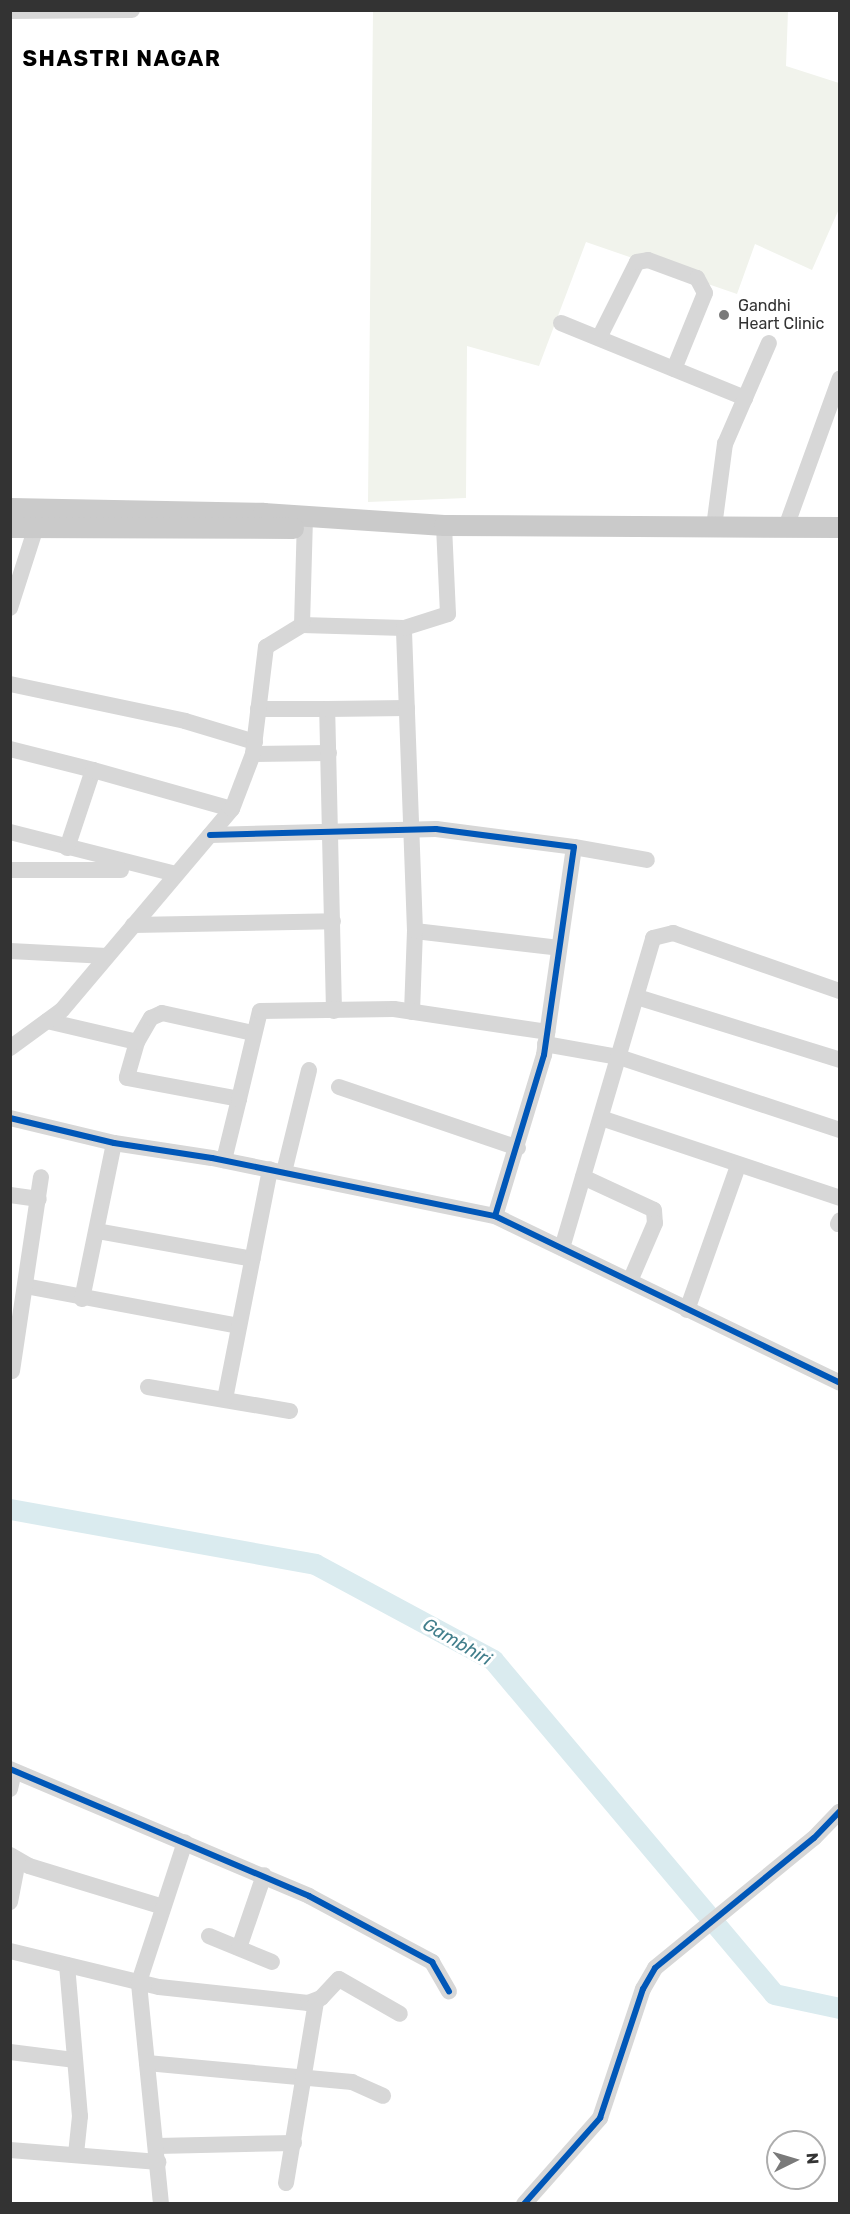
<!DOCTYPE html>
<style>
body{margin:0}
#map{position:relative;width:850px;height:2214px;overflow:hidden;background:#fff;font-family:Rubik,sans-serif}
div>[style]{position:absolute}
.green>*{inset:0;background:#f1f3ec}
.river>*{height:21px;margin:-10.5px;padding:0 10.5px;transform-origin:10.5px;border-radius:10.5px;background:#daebef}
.minor>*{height:16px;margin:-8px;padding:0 8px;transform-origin:8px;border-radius:8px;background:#d7d7d7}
.major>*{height:21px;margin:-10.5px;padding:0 10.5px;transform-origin:10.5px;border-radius:10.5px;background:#cacaca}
.cycleway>*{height:6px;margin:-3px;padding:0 3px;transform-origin:3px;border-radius:3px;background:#0057b8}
.dots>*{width:16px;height:16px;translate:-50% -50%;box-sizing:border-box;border:3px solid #fff;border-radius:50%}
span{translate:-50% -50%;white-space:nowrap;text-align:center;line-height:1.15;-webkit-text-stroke:6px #fff;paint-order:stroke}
.poi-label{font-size:16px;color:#333}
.left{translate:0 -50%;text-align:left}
.water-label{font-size:18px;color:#417e8b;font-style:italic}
.district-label{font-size:22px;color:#000;font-weight:700;letter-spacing:1.5px}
.frame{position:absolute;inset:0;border:12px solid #333;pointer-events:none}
.north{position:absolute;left:766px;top:2130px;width:60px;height:60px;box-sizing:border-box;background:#fff;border:2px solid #adadad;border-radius:50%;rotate:85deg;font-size:16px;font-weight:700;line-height:24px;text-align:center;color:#333}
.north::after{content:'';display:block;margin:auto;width:21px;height:27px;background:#7a7a7a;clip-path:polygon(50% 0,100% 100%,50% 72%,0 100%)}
</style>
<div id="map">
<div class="green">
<i style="clip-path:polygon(373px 11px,788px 11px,786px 66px,839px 83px,839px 209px,812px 270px,755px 244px,737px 294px,586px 242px,539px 366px,467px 346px,466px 498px,368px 502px)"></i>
</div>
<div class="river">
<i style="left:10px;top:1509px;width:310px;rotate:10.2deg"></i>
<i style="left:315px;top:1564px;width:202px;rotate:28.3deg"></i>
<i style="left:493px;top:1660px;width:436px;rotate:49.9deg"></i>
<i style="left:774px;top:1994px;width:67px;rotate:12deg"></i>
</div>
<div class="minor">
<i style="left:10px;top:11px;width:122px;rotate:-0.5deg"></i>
<i style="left:561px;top:323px;width:199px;rotate:22.2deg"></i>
<i style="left:599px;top:338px;width:85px;rotate:-63.4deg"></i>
<i style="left:637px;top:262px;width:11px;rotate:-10deg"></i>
<i style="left:648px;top:260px;width:52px;rotate:20.2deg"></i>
<i style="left:697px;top:278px;width:17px;rotate:62deg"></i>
<i style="left:705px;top:293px;width:82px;rotate:112.2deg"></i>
<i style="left:714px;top:527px;width:84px;rotate:-82.5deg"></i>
<i style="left:725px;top:444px;width:110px;rotate:-66.5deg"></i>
<i style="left:786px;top:527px;width:158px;rotate:-70.1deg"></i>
<i style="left:10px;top:608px;width:85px;rotate:-72.2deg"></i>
<i style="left:302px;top:625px;width:102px;rotate:1.7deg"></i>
<i style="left:10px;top:684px;width:179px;rotate:11.9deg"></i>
<i style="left:185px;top:721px;width:73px;rotate:16.7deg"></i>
<i style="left:258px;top:709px;width:69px"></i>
<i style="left:10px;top:749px;width:86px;rotate:14.2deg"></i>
<i style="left:253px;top:754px;width:76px;rotate:-0.8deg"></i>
<i style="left:10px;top:832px;width:171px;rotate:14.2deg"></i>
<i style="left:210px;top:835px;width:226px;rotate:-1.5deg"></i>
<i style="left:436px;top:829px;width:139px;rotate:7.4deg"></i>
<i style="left:574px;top:847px;width:210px;rotate:98.2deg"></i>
<i style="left:544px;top:1055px;width:168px;rotate:106.9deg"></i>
<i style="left:574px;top:847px;width:74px;rotate:10.1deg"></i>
<i style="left:67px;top:848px;width:82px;rotate:-71.6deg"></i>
<i style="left:93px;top:770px;width:144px;rotate:15.7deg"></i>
<i style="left:10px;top:870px;width:111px"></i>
<i style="left:133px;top:925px;width:200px;rotate:-1.1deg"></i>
<i style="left:415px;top:931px;width:145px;rotate:6.7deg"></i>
<i style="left:10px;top:951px;width:97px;rotate:3deg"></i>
<i style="left:637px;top:997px;width:213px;rotate:17.2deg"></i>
<i style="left:334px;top:1011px;width:302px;rotate:-91.3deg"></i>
<i style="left:327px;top:709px;width:80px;rotate:-0.7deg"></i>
<i style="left:412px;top:1012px;width:81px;rotate:-87.9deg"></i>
<i style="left:415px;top:931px;width:303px;rotate:-92.1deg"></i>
<i style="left:404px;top:628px;width:46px;rotate:-17.7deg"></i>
<i style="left:448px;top:614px;width:89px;rotate:-92.6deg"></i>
<i style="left:47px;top:1021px;width:92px;rotate:13.1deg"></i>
<i style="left:137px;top:1042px;width:37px;rotate:106deg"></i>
<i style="left:127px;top:1078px;width:114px;rotate:10.6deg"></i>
<i style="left:239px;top:1099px;width:63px;rotate:103.8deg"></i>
<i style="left:137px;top:1042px;width:28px;rotate:-60deg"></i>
<i style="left:151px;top:1018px;width:12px;rotate:-24deg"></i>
<i style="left:162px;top:1013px;width:93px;rotate:12.4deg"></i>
<i style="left:545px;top:1044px;width:75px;rotate:10deg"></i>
<i style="left:619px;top:1057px;width:233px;rotate:18.3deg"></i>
<i style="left:10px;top:1048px;width:64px;rotate:-36.2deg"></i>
<i style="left:62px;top:1010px;width:263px;rotate:-49.8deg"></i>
<i style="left:232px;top:809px;width:59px;rotate:-69.1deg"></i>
<i style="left:253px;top:754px;width:108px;rotate:-83.1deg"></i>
<i style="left:266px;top:647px;width:42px;rotate:-31.4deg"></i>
<i style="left:302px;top:625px;width:110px;rotate:-88.4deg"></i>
<i style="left:339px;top:1087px;width:189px;rotate:18.8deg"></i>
<i style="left:239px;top:1099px;width:90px;rotate:-76.6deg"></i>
<i style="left:260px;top:1011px;width:134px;rotate:-0.9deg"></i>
<i style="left:394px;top:1009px;width:155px;rotate:8.5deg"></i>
<i style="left:10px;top:1118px;width:107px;rotate:13.5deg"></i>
<i style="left:114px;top:1143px;width:99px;rotate:8.7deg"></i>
<i style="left:212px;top:1158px;width:289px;rotate:11.6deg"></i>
<i style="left:495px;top:1216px;width:383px;rotate:25.8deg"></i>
<i style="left:601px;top:1118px;width:252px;rotate:18.5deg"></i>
<i style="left:284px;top:1172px;width:105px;rotate:-76.2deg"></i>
<i style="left:583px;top:1177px;width:78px;rotate:24.9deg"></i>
<i style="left:654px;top:1210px;width:13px;rotate:86deg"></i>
<i style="left:655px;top:1223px;width:63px;rotate:113.3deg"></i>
<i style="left:10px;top:1195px;width:29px;rotate:8deg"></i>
<i style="left:838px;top:1224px;width:4px;rotate:-63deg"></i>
<i style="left:97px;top:1231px;width:158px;rotate:10.2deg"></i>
<i style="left:562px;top:1248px;width:323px;rotate:-73.6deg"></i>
<i style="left:653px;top:938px;width:21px;rotate:-14deg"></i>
<i style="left:673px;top:933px;width:177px;rotate:19.2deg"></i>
<i style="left:25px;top:1286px;width:217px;rotate:10.6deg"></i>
<i style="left:82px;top:1299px;width:159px;rotate:-78.4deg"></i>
<i style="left:687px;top:1310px;width:153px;rotate:-70.5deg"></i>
<i style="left:12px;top:1371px;width:196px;rotate:-81.5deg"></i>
<i style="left:148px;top:1387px;width:144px;rotate:9.6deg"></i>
<i style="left:225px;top:1399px;width:234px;rotate:-78.9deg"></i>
<i style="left:10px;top:1769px;width:325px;rotate:23deg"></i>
<i style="left:309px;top:1896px;width:140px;rotate:28.2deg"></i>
<i style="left:432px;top:1962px;width:34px;rotate:60deg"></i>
<i style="left:10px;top:1789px;width:18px;rotate:-77deg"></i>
<i style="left:10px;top:1855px;width:22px;rotate:30deg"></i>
<i style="left:29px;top:1866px;width:140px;rotate:17deg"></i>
<i style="left:10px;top:1902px;width:42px;rotate:-79deg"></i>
<i style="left:209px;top:1936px;width:68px;rotate:22.4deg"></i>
<i style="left:239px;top:1948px;width:77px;rotate:-71.1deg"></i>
<i style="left:10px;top:1951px;width:153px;rotate:13.6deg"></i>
<i style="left:159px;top:1987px;width:150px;rotate:6.1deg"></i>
<i style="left:308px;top:2003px;width:14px;rotate:-21deg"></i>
<i style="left:321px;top:1998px;width:26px;rotate:-47deg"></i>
<i style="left:339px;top:1979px;width:70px;rotate:29.8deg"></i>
<i style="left:67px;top:1965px;width:152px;rotate:85.1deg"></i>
<i style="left:80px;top:2116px;width:39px;rotate:96deg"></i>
<i style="left:10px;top:2052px;width:64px;rotate:7.1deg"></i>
<i style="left:147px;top:2063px;width:206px;rotate:5.3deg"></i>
<i style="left:352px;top:2082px;width:34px;rotate:24deg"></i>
<i style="left:157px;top:2146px;width:137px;rotate:-1.3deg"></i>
<i style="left:10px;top:2150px;width:149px;rotate:4.6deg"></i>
<i style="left:286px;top:2183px;width:184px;rotate:-80.6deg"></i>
<i style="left:161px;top:2204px;width:223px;rotate:-95.7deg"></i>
<i style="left:139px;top:1982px;width:147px;rotate:-71.8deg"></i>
<i style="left:524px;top:2204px;width:115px;rotate:-48.5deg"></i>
<i style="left:600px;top:2118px;width:136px;rotate:-71.6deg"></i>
<i style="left:643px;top:1989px;width:24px;rotate:-60deg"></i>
<i style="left:655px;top:1968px;width:205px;rotate:-39.3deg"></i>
<i style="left:814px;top:1838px;width:37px;rotate:-46deg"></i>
</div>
<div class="major">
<i style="left:10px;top:508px;width:253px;rotate:1.1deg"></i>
<i style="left:263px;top:513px;width:181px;rotate:3.8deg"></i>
<i style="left:444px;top:525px;width:396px;rotate:0.3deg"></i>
<i style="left:10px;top:527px;width:283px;rotate:0.2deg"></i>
</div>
<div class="cycleway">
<i style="left:210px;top:835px;width:226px;rotate:-1.5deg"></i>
<i style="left:436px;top:829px;width:139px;rotate:7.4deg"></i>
<i style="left:574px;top:847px;width:210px;rotate:98.2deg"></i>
<i style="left:544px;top:1055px;width:168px;rotate:106.9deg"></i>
<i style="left:10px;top:1118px;width:107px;rotate:13.5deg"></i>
<i style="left:114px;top:1143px;width:99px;rotate:8.7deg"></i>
<i style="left:212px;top:1158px;width:289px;rotate:11.6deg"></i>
<i style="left:495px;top:1216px;width:383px;rotate:25.8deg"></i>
<i style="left:10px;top:1769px;width:325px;rotate:23deg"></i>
<i style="left:309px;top:1896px;width:140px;rotate:28.2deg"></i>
<i style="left:432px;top:1962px;width:34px;rotate:60deg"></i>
<i style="left:524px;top:2204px;width:115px;rotate:-48.5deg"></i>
<i style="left:600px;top:2118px;width:136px;rotate:-71.6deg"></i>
<i style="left:643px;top:1989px;width:24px;rotate:-60deg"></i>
<i style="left:655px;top:1968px;width:205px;rotate:-39.3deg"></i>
<i style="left:814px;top:1838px;width:37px;rotate:-46deg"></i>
</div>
<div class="dots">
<i style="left:724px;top:315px;background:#7a7a7a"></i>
</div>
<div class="poi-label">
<span class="left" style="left:738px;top:315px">Gandhi<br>Heart Clinic</span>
</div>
<div class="water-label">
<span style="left:457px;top:1642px;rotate:30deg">Gambhiri</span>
</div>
<div class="district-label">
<span style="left:122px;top:59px">SHASTRI NAGAR</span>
</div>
<div class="frame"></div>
<div class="north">N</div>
</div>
